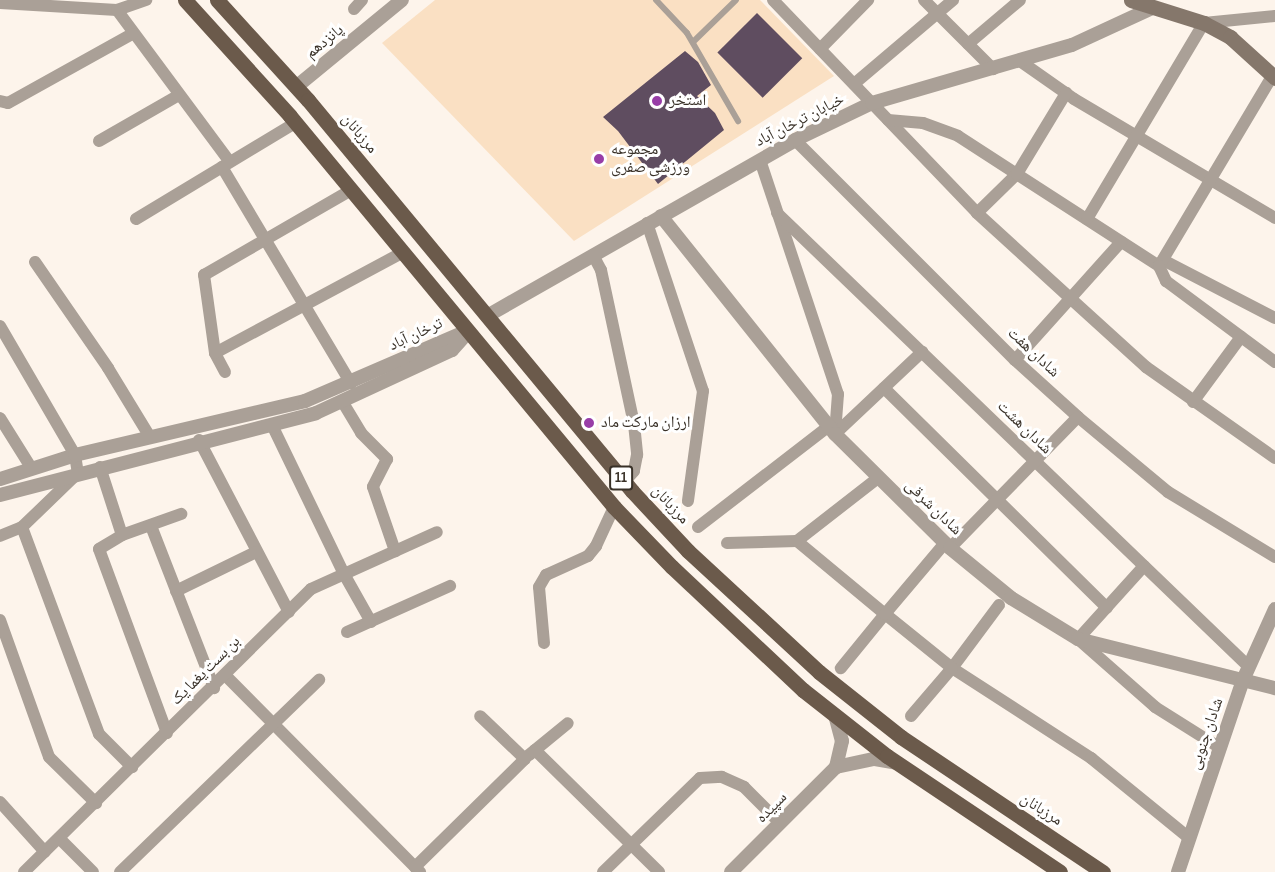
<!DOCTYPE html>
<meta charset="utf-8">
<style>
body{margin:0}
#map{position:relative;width:1275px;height:872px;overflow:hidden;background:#fdf4eb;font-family:"Sofia Sans Condensed","Noto Naskh Arabic",sans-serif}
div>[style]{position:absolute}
.green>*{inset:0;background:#fae0c3}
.building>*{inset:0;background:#5f4d60;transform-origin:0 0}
.service>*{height:6px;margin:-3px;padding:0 3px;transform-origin:3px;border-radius:3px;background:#aaa097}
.minor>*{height:12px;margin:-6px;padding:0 6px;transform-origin:6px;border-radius:6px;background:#aaa097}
.tertiary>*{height:14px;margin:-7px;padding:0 7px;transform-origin:7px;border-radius:7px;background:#aaa097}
.secondary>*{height:15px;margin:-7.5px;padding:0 7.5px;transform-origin:7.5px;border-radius:7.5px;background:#85776b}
.primary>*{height:15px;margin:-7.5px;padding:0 7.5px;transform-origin:7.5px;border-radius:7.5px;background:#6b5a4b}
.dots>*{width:16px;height:16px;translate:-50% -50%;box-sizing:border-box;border:3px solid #fff;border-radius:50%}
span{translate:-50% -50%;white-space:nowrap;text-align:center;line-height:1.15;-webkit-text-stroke:6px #fff;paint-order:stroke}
.shield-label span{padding:2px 4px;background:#fff;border:2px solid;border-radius:4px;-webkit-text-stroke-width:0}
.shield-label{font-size:15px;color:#393128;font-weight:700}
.street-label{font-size:16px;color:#393128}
.poi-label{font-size:16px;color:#393128}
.left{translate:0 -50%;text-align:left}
</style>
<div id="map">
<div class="green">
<i style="clip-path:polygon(435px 0,760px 0,834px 76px,574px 241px,382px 43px)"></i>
</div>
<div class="building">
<i style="left:757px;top:13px;width:64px;height:56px;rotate:45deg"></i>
<i style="clip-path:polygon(685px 51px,698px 62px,711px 85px,697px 96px,715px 113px,724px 130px,658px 184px,618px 131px,603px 117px)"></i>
</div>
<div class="service">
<i style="left:656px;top:0;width:45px;rotate:46.8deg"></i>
<i style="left:687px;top:33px;width:102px;rotate:59.9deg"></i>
<i style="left:693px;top:42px;width:60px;rotate:-44.3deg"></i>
</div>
<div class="minor">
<i style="left:773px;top:0;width:295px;rotate:46.2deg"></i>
<i style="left:977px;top:213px;width:126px;rotate:42.4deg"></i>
<i style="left:1070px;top:298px;width:103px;rotate:42.2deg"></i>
<i style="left:1146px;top:367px;width:158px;rotate:35.2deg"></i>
<i style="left:924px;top:0;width:98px;rotate:45deg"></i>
<i style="left:0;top:3px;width:117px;rotate:3.4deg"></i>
<i style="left:117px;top:10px;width:189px;rotate:53.4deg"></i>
<i style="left:354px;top:9px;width:12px;rotate:-48deg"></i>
<i style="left:117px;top:10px;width:31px;rotate:-19deg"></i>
<i style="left:968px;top:44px;width:68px;rotate:-40.2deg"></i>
<i style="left:820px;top:49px;width:69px;rotate:-45.6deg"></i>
<i style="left:1020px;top:61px;width:66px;rotate:35.1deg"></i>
<i style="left:1074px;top:99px;width:234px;rotate:30.6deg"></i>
<i style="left:854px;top:84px;width:130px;rotate:-40.3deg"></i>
<i style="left:0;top:101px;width:8px;rotate:14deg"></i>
<i style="left:8px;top:103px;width:142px;rotate:-29.1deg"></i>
<i style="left:888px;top:120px;width:35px;rotate:5deg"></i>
<i style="left:923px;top:123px;width:37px;rotate:20deg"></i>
<i style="left:958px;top:136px;width:239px;rotate:32.9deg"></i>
<i style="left:795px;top:140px;width:311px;rotate:45deg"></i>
<i style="left:1015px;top:360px;width:85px;rotate:42.1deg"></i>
<i style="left:1078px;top:417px;width:117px;rotate:39.8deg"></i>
<i style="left:1168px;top:492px;width:125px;rotate:31.3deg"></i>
<i style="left:99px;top:141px;width:92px;rotate:-29.9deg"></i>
<i style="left:760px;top:160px;width:247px;rotate:71.6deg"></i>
<i style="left:838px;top:394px;width:40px;rotate:94.3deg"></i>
<i style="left:222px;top:167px;width:252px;rotate:59.2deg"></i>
<i style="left:777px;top:213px;width:653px;rotate:43.88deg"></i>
<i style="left:977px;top:213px;width:56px;rotate:-44.3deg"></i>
<i style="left:1017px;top:174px;width:95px;rotate:-58.8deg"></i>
<i style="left:136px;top:219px;width:186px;rotate:-31.1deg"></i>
<i style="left:1087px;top:219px;width:228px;rotate:-59.2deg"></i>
<i style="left:1204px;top:23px;width:71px;rotate:-5.6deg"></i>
<i style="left:647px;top:223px;width:177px;rotate:71.6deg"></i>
<i style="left:703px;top:391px;width:111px;rotate:97.8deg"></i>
<i style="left:593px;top:255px;width:17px;rotate:62deg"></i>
<i style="left:601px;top:270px;width:157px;rotate:77.9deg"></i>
<i style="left:634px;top:424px;width:31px;rotate:84deg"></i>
<i style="left:637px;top:455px;width:16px;rotate:101deg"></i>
<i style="left:634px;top:471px;width:15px;rotate:132deg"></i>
<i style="left:1163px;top:260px;width:126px;rotate:27.4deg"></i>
<i style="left:35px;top:262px;width:129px;rotate:55.4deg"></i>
<i style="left:108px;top:368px;width:81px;rotate:58.7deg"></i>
<i style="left:1159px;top:266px;width:222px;rotate:-59.2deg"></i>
<i style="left:1159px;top:266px;width:17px;rotate:65deg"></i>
<i style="left:1166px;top:281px;width:136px;rotate:36.6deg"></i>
<i style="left:0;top:326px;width:149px;rotate:59.8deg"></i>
<i style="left:75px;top:455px;width:18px;rotate:81deg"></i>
<i style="left:78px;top:473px;width:78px;rotate:136deg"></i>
<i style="left:22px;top:527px;width:24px;rotate:158deg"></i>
<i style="left:215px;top:353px;width:213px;rotate:-28.2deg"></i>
<i style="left:1015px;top:360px;width:159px;rotate:-48.1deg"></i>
<i style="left:225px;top:372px;width:21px;rotate:-118deg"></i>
<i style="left:215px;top:353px;width:79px;rotate:-98deg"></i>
<i style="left:204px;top:275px;width:170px;rotate:-30deg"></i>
<i style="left:884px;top:388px;width:313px;rotate:44.6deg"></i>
<i style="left:342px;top:401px;width:37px;rotate:59deg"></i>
<i style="left:361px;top:433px;width:37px;rotate:45deg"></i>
<i style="left:387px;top:459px;width:31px;rotate:117deg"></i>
<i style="left:373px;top:487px;width:68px;rotate:71deg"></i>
<i style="left:1193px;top:402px;width:81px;rotate:-53.6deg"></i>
<i style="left:0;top:418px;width:60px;rotate:57.9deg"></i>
<i style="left:272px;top:425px;width:165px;rotate:64.2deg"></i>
<i style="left:344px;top:574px;width:55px;rotate:60.6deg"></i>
<i style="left:835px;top:434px;width:120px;rotate:-43.3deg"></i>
<i style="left:199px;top:440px;width:194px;rotate:62.4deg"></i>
<i style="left:100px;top:467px;width:71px;rotate:72.1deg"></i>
<i style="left:151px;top:526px;width:174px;rotate:68.7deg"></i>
<i style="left:22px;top:527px;width:221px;rotate:69.6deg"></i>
<i style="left:99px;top:734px;width:47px;rotate:45deg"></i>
<i style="left:698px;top:527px;width:165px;rotate:-37.6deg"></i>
<i style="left:797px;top:541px;width:114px;rotate:39.7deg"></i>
<i style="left:885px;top:614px;width:70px;rotate:129.2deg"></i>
<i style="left:727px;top:543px;width:70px;rotate:-1.6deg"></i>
<i style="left:797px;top:541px;width:103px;rotate:-37.9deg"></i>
<i style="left:950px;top:548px;width:183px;rotate:-45.7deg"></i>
<i style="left:1144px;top:566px;width:98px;rotate:132.1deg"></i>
<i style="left:1078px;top:639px;width:103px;rotate:41.4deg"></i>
<i style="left:1155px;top:707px;width:77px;rotate:32.2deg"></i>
<i style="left:176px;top:591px;width:89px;rotate:-26deg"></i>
<i style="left:999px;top:605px;width:79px;rotate:126.7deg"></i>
<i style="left:952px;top:668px;width:166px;rotate:32.9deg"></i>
<i style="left:1091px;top:758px;width:127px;rotate:39.2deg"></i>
<i style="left:0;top:620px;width:145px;rotate:70.3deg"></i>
<i style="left:49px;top:757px;width:66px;rotate:44.4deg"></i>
<i style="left:347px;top:632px;width:113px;rotate:-24.1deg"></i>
<i style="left:544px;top:643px;width:56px;rotate:-95.1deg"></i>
<i style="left:539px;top:587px;width:14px;rotate:-60deg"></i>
<i style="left:546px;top:575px;width:46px;rotate:-24.3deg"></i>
<i style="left:588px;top:556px;width:13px;rotate:-51deg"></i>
<i style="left:596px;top:546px;width:43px;rotate:-65.2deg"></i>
<i style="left:226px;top:676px;width:276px;rotate:45.3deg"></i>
<i style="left:911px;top:716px;width:63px;rotate:-49.5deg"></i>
<i style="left:952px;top:668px;width:86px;rotate:-141.1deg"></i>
<i style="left:885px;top:614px;width:93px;rotate:-49.8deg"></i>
<i style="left:167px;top:733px;width:196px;rotate:-110.3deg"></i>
<i style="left:99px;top:549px;width:27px;rotate:-31deg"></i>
<i style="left:122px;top:535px;width:63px;rotate:-19.6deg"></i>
<i style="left:535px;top:750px;width:174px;rotate:44.5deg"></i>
<i style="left:529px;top:755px;width:50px;rotate:-39.4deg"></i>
<i style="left:0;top:802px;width:67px;rotate:48deg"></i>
<i style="left:59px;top:838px;width:48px;rotate:45deg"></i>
<i style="left:415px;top:867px;width:154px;rotate:-44.5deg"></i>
<i style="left:525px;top:759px;width:62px;rotate:-136.3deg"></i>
<i style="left:24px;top:872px;width:403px;rotate:-44.6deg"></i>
<i style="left:311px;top:589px;width:138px;rotate:-24.3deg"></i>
<i style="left:120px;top:872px;width:277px;rotate:-44deg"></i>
<i style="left:603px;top:872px;width:135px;rotate:-44.1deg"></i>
<i style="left:700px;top:778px;width:22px;rotate:-3deg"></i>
<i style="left:722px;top:777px;width:24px;rotate:24deg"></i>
<i style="left:744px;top:787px;width:51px;rotate:45deg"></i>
</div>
<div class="tertiary">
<i style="left:296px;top:87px;width:137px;rotate:-39.4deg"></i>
<i style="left:661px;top:216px;width:279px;rotate:51.4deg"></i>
<i style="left:835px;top:434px;width:162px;rotate:44.7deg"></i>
<i style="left:950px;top:548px;width:79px;rotate:39.3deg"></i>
<i style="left:1011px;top:598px;width:79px;rotate:31.5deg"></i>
<i style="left:1078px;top:639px;width:203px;rotate:14deg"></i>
<i style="left:487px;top:316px;width:355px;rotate:-29.7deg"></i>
<i style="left:795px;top:140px;width:85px;rotate:-25.7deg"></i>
<i style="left:872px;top:103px;width:208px;rotate:-16.2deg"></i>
<i style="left:1072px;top:45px;width:88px;rotate:-24.8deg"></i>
<i style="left:0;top:479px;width:79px;rotate:-17.7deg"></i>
<i style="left:75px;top:455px;width:236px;rotate:-13.2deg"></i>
<i style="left:305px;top:401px;width:176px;rotate:-23.4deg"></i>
<i style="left:0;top:495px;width:326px;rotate:-14.5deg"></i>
<i style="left:316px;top:413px;width:150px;rotate:-24.9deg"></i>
<i style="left:452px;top:350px;width:25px;rotate:-48deg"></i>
<i style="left:835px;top:715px;width:27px;rotate:75deg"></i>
<i style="left:842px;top:741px;width:27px;rotate:103deg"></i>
<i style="left:731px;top:872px;width:148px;rotate:-45deg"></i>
<i style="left:836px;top:767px;width:40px;rotate:-12deg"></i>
<i style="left:875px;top:759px;width:22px;rotate:10deg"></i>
<i style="left:1178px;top:872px;width:203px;rotate:-71.3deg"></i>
<i style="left:1243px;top:680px;width:78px;rotate:-65.7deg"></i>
</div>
<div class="secondary">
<i style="left:1131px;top:0;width:77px;rotate:17.5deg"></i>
<i style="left:1204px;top:23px;width:30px;rotate:28deg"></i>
<i style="left:1230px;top:37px;width:61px;rotate:42.3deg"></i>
</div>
<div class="primary">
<i style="left:185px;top:0;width:156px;rotate:47.8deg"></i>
<i style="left:290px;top:116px;width:508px;rotate:50.35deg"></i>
<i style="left:614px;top:507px;width:83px;rotate:46deg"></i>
<i style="left:672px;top:567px;width:180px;rotate:43.2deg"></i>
<i style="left:803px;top:690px;width:107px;rotate:38.2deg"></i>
<i style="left:887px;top:756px;width:208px;rotate:33.8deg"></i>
<i style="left:217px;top:0;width:135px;rotate:47.7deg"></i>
<i style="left:308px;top:100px;width:508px;rotate:50.35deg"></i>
<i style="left:632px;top:491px;width:82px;rotate:47deg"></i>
<i style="left:688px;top:551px;width:178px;rotate:42.7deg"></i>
<i style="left:819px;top:672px;width:105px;rotate:38.4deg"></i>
<i style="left:901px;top:737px;width:243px;rotate:33.8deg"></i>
</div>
<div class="dots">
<i style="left:657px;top:101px;background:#983da7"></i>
<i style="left:599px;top:159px;background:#983da7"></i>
<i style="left:589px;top:423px;background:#983da7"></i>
</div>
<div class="shield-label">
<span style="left:621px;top:478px">11</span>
</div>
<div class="street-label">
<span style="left:325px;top:42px;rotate:-39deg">پانزدهم</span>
<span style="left:800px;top:121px;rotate:-27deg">خیابان ترخان آباد</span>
<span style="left:359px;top:134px;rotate:50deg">مرزبانان</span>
<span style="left:416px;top:335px;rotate:-25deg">ترخان آباد</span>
<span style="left:1033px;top:353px;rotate:43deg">شادان هفت</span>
<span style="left:1024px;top:428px;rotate:44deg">شادان هشت</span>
<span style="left:670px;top:505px;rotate:47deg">مرزبانان</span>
<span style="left:933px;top:508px;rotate:44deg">شادان شرقی</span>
<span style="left:206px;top:671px;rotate:-45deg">بن بست یغما یک</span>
<span style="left:1207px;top:734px;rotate:-71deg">شادان جنوبی</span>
<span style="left:772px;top:808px;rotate:-45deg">سپیده</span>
<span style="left:1041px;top:810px;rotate:33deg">مرزبانان</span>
</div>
<div class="poi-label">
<span class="left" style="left:669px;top:101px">استخر</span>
<span class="left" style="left:611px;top:159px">مجموعه<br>ورزشی صفری</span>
<span class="left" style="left:601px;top:423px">ارزان مارکت ماد</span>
</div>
</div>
